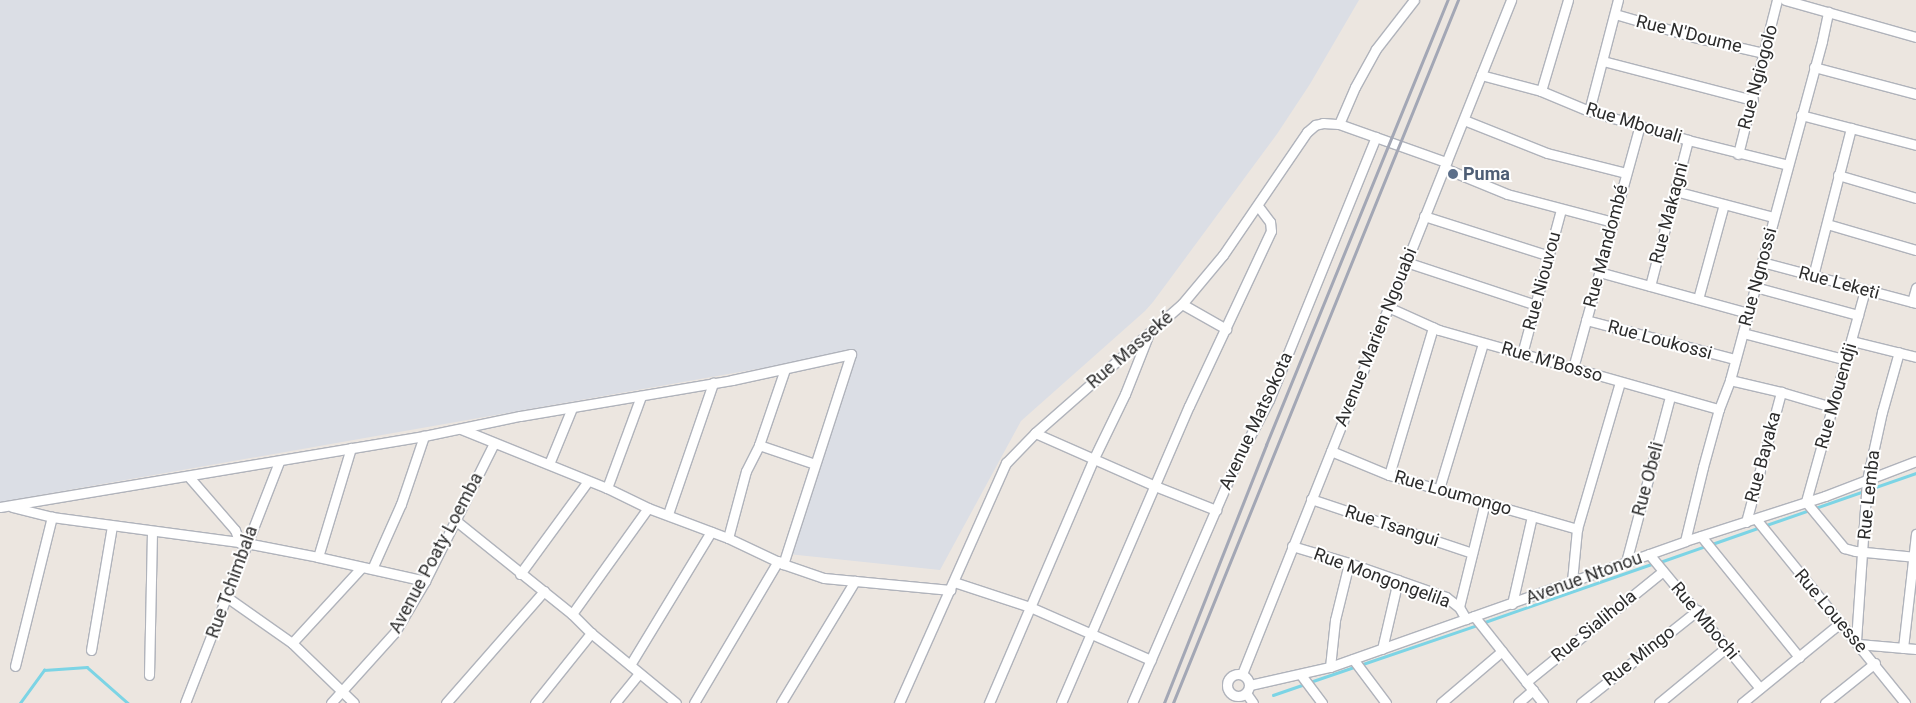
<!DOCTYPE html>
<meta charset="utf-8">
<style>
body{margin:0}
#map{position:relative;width:1916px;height:703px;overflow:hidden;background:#ece6e0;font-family:Roboto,sans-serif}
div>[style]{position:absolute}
.airport>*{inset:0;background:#dbdee5}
.stream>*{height:2.5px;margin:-1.25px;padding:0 1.25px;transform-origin:1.25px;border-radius:1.25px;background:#7cd4e5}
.roads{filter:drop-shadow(1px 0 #b0b3bb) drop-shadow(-1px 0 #b0b3bb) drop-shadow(0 1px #b0b3bb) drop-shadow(0 -1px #b0b3bb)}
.minor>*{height:9px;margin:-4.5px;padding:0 4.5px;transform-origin:4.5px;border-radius:4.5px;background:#fff}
.minor>.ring{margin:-4.5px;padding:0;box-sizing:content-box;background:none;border:9px solid #fff;border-radius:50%}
.rail>*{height:2.5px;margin:-1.25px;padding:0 1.25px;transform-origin:1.25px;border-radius:1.25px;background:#a3a7b5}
.dots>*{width:14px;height:14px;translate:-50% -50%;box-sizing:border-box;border:2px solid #fff;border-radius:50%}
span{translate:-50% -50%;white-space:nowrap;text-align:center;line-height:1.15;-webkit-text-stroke:4px #fff;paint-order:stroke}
.street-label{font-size:18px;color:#2c2c2c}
.service-label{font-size:18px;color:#4e5e75;font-weight:700}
.left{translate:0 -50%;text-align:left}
</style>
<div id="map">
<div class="airport">
<i style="clip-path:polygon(0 0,1359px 0,1310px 84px,1277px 134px,1153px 302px,1145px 311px,1021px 421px,940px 570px,788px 554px,854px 352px,0 502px)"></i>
</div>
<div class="stream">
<i style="left:1712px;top:544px;width:216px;rotate:-19.2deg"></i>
<i style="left:1660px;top:562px;width:49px;rotate:-19.2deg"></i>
<i style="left:1482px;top:623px;width:182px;rotate:-19.2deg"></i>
<i style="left:1310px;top:682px;width:176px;rotate:-18.8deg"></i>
<i style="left:1273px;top:695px;width:34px;rotate:-19deg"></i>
<i style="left:20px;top:703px;width:41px;rotate:-54deg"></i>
<i style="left:44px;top:670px;width:43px;rotate:-4deg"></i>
<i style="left:87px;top:667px;width:55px;rotate:41.3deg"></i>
</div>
<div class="roads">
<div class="minor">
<i style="left:1785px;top:0;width:136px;rotate:15.8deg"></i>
<i style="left:1615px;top:14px;width:82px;rotate:16.2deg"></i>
<i style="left:1694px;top:37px;width:72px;rotate:12.9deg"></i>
<i style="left:1603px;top:61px;width:155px;rotate:14.6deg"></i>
<i style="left:1814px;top:67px;width:106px;rotate:14.8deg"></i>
<i style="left:1481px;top:75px;width:62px;rotate:14.9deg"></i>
<i style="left:1541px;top:91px;width:52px;rotate:22.6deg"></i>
<i style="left:1589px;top:111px;width:103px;rotate:16.3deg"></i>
<i style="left:1688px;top:140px;width:103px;rotate:14deg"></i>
<i style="left:1541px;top:91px;width:95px;rotate:-73.5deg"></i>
<i style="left:1589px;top:111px;width:115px;rotate:-75.4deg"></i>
<i style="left:1801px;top:115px;width:119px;rotate:14.6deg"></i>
<i style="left:1464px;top:120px;width:89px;rotate:21.7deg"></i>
<i style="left:1547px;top:153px;width:81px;rotate:14.2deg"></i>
<i style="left:1339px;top:124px;width:40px;rotate:-66.6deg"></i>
<i style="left:1355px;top:87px;width:43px;rotate:-61.1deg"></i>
<i style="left:1376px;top:49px;width:62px;rotate:-52.2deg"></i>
<i style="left:1738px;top:154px;width:159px;rotate:-75.8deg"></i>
<i style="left:1444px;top:168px;width:68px;rotate:22.4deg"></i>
<i style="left:1507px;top:194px;width:110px;rotate:14.8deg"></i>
<i style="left:1838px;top:175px;width:81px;rotate:16.4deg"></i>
<i style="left:1675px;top:191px;width:101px;rotate:14.9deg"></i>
<i style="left:1424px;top:216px;width:131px;rotate:17.7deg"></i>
<i style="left:1827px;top:224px;width:93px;rotate:16.3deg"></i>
<i style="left:1406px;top:262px;width:137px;rotate:18.3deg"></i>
<i style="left:1762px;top:262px;width:159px;rotate:14.9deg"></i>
<i style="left:1599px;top:272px;width:155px;rotate:15.4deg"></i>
<i style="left:1813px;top:276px;width:153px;rotate:-75.6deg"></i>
<i style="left:1650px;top:286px;width:151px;rotate:-75.4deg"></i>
<i style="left:1755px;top:287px;width:107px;rotate:15.2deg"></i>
<i style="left:1865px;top:290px;width:220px;rotate:105.6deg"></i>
<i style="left:1806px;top:502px;width:60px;rotate:50.4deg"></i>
<i style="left:1844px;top:548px;width:11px;rotate:15deg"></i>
<i style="left:1855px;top:551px;width:61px;rotate:5.6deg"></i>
<i style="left:1698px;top:299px;width:98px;rotate:-74.7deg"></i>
<i style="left:1912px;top:302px;width:15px;rotate:-74deg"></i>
<i style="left:1182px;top:304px;width:51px;rotate:29.6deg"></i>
<i style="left:1388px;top:307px;width:56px;rotate:24.3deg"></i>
<i style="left:1439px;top:330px;width:291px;rotate:15.8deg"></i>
<i style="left:1586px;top:320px;width:154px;rotate:14.7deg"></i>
<i style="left:1743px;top:333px;width:107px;rotate:14.6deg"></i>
<i style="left:1852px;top:341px;width:66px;rotate:14deg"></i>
<i style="left:1522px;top:354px;width:150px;rotate:-74.9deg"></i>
<i style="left:1573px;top:368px;width:252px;rotate:-74.6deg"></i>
<i style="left:1730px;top:380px;width:52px;rotate:13.2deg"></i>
<i style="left:1781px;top:392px;width:53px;rotate:16.4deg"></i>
<i style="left:461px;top:429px;width:157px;rotate:22deg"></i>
<i style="left:607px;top:488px;width:46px;rotate:26deg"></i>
<i style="left:648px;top:508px;width:85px;rotate:20.6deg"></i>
<i style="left:728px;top:538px;width:61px;rotate:25.3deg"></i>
<i style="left:783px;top:564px;width:43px;rotate:18.9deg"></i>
<i style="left:824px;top:578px;width:127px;rotate:5.4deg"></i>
<i style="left:1035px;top:433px;width:131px;rotate:23.8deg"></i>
<i style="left:1155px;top:486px;width:66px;rotate:21.5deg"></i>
<i style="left:759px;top:445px;width:59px;rotate:18.7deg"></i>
<i style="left:1331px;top:451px;width:63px;rotate:22.5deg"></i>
<i style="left:1389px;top:475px;width:196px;rotate:16deg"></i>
<i style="left:549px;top:464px;width:61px;rotate:-67.7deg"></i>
<i style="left:1389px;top:475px;width:154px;rotate:-73.4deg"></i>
<i style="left:189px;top:477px;width:70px;rotate:49deg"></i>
<i style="left:235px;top:530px;width:14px;rotate:69deg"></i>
<i style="left:607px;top:488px;width:98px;rotate:-69.7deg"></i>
<i style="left:1439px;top:489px;width:152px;rotate:-73.2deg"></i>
<i style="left:1311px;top:499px;width:170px;rotate:18.5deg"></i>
<i style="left:0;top:507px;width:430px;rotate:-9.5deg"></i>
<i style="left:424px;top:436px;width:98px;rotate:-11.8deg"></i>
<i style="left:520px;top:416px;width:215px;rotate:-9.6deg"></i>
<i style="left:732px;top:380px;width:122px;rotate:-12.3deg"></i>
<i style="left:851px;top:354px;width:221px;rotate:107.9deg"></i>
<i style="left:12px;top:507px;width:41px;rotate:14deg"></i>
<i style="left:52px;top:517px;width:196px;rotate:7.6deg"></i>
<i style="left:246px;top:543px;width:73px;rotate:11deg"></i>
<i style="left:318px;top:557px;width:110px;rotate:12.6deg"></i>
<i style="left:668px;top:514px;width:139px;rotate:-71deg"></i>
<i style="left:1756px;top:519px;width:237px;rotate:51deg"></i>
<i style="left:455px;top:520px;width:150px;rotate:38.8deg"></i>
<i style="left:572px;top:614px;width:27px;rotate:45deg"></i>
<i style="left:591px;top:633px;width:110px;rotate:39.5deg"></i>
<i style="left:1746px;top:522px;width:135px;rotate:-74.9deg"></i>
<i style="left:1701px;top:536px;width:156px;rotate:51deg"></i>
<i style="left:728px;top:538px;width:69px;rotate:-75deg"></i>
<i style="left:746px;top:471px;width:29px;rotate:-63deg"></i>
<i style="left:759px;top:445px;width:80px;rotate:-71.1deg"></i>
<i style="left:1685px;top:541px;width:76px;rotate:-76.3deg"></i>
<i style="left:1703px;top:467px;width:60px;rotate:-74.6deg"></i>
<i style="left:1719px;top:409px;width:31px;rotate:-69deg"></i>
<i style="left:1730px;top:380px;width:351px;rotate:-74.8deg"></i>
<i style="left:1822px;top:41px;width:30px;rotate:-78deg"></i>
<i style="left:1292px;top:546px;width:59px;rotate:16.6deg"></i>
<i style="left:1349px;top:563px;width:103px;rotate:19.3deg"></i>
<i style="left:1446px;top:597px;width:16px;rotate:38deg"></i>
<i style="left:1459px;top:607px;width:14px;rotate:60deg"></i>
<i style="left:1649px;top:554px;width:174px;rotate:50.4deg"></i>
<i style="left:318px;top:557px;width:114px;rotate:-73.2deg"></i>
<i style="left:1626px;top:562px;width:171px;rotate:-75.1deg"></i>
<i style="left:372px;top:569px;width:71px;rotate:-66deg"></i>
<i style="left:401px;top:504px;width:72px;rotate:-71.3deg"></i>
<i style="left:520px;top:574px;width:115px;rotate:-53.8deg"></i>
<i style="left:1572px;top:581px;width:52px;rotate:-84.5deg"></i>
<i style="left:1577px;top:529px;width:153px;rotate:-73.7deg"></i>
<i style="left:954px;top:582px;width:80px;rotate:18.2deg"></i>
<i style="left:1030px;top:607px;width:132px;rotate:23.7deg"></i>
<i style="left:228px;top:598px;width:78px;rotate:35.1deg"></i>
<i style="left:292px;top:643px;width:86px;rotate:44.1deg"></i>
<i style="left:1512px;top:604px;width:90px;rotate:-77.2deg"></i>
<i style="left:1459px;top:607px;width:108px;rotate:-76.1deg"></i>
<i style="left:572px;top:614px;width:130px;rotate:-54.4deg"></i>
<i style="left:1474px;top:616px;width:111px;rotate:51.6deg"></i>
<i style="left:1856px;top:641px;width:161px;rotate:-86.1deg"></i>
<i style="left:1867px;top:480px;width:70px;rotate:-77.6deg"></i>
<i style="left:1882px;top:412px;width:62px;rotate:-74.2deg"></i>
<i style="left:292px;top:643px;width:102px;rotate:-47.4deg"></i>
<i style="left:1858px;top:644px;width:58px;rotate:4.9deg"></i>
<i style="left:1903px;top:648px;width:115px;rotate:-83.5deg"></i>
<i style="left:1382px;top:649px;width:71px;rotate:-76.9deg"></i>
<i style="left:91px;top:650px;width:126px;rotate:-80.4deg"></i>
<i style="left:1353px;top:659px;width:55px;rotate:53.1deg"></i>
<i style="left:630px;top:665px;width:156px;rotate:-58.7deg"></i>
<i style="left:15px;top:666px;width:154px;rotate:-76.1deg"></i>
<i style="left:1330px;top:667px;width:47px;rotate:-83.9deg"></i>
<i style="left:1335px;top:620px;width:59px;rotate:-76.2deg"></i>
<i style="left:1242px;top:674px;width:726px;rotate:-68.24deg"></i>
<i class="ring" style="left:1227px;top:674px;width:13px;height:13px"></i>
<i style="left:149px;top:675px;width:143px;rotate:-88.8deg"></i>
<i style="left:1301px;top:675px;width:35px;rotate:53deg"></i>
<i style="left:1526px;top:682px;width:176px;rotate:-39deg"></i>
<i style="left:1250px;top:685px;width:82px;rotate:-12.7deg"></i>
<i style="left:1330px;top:667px;width:377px;rotate:-19.5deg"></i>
<i style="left:1685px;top:541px;width:147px;rotate:-17.8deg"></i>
<i style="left:1825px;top:496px;width:97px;rotate:-21deg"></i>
<i style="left:1246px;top:693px;width:12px;rotate:55deg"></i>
<i style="left:185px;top:703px;width:259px;rotate:-68.7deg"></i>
<i style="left:331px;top:703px;width:96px;rotate:-48deg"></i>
<i style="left:395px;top:632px;width:59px;rotate:-59.5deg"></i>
<i style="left:425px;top:581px;width:154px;rotate:-63.4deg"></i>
<i style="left:446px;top:703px;width:149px;rotate:-48.8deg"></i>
<i style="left:535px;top:703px;width:90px;rotate:-51.3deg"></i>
<i style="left:615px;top:703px;width:38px;rotate:-51deg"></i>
<i style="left:694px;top:703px;width:165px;rotate:-59.4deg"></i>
<i style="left:781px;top:703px;width:143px;rotate:-58.8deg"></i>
<i style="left:899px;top:703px;width:263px;rotate:-66deg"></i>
<i style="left:1006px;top:463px;width:42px;rotate:-46deg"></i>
<i style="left:1035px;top:433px;width:196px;rotate:-41.3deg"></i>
<i style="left:1182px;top:304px;width:64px;rotate:-50.1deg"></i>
<i style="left:1223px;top:255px;width:149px;rotate:-55.7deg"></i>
<i style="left:1307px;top:132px;width:11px;rotate:-41deg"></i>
<i style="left:1315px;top:125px;width:8px;rotate:-14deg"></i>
<i style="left:1323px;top:123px;width:16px;rotate:4deg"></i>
<i style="left:1339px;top:124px;width:114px;rotate:19.6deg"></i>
<i style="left:989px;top:703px;width:264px;rotate:-66.8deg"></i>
<i style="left:1093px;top:460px;width:73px;rotate:-64.1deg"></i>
<i style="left:1125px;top:394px;width:62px;rotate:-68.4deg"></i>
<i style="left:1061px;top:703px;width:323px;rotate:-66.7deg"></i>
<i style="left:1189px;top:406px;width:193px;rotate:-64.9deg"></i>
<i style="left:1271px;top:231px;width:9px;rotate:-96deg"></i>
<i style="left:1270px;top:222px;width:20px;rotate:-127deg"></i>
<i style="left:1132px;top:703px;width:262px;rotate:-66.6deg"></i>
<i style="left:1236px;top:463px;width:71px;rotate:-62.4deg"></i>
<i style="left:1269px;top:400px;width:284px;rotate:-67.9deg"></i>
<i style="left:1441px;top:703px;width:80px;rotate:-40.4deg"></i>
<i style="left:1518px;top:703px;width:20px;rotate:-41deg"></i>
<i style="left:1581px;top:703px;width:149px;rotate:-38.5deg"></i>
<i style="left:1659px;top:703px;width:88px;rotate:-39.5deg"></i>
<i style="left:1742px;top:703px;width:127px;rotate:-39.2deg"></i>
<i style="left:1825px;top:703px;width:64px;rotate:-38.7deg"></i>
</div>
</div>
<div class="rail">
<i style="left:1164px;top:703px;width:277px;rotate:-68.4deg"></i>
<i style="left:1266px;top:445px;width:481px;rotate:-67.8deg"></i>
<i style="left:1173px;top:703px;width:759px;rotate:-67.93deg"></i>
</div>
<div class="dots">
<i style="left:1453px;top:174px;background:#5c6f8a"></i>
</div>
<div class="street-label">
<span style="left:1689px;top:34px;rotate:14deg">Rue N'Doume</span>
<span style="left:1758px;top:77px;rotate:-75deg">Rue Ngiogolo</span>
<span style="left:1634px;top:123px;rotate:17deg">Rue Mbouali</span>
<span style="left:1669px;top:213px;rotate:-75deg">Rue Makagni</span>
<span style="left:1606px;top:246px;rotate:-75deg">Rue Mandombé</span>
<span style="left:1758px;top:277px;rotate:-75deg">Rue Ngnossi</span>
<span style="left:1542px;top:281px;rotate:-75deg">Rue Niouvou</span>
<span style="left:1839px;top:283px;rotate:15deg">Rue Leketi</span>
<span style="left:1376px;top:337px;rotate:-68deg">Avenue Marien Ngouabi</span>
<span style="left:1660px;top:340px;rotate:15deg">Rue Loukossi</span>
<span style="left:1130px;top:350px;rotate:-41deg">Rue Masseké</span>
<span style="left:1552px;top:362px;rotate:16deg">Rue M'Bosso</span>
<span style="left:1836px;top:396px;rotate:-74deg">Rue Mouendji</span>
<span style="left:1256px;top:421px;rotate:-65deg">Avenue Matsokota</span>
<span style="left:1763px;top:457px;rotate:-75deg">Rue Bayaka</span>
<span style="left:1648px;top:479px;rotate:-75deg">Rue Obeli</span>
<span style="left:1453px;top:493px;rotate:16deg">Rue Loumongo</span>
<span style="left:1869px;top:495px;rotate:-84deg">Rue Lemba</span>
<span style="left:1392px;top:526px;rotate:18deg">Rue Tsangui</span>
<span style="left:436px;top:553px;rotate:-62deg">Avenue Poaty Loemba</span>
<span style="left:1382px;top:578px;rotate:20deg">Rue Mongongelila</span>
<span style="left:1584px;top:578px;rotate:-20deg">Avenue Ntonou</span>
<span style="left:232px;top:582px;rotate:-70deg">Rue Tchimbala</span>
<span style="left:1831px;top:611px;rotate:50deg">Rue Louesse</span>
<span style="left:1705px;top:621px;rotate:50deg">Rue Mbochi</span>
<span style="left:1594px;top:626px;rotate:-39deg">Rue Sialihola</span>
<span style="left:1639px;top:656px;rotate:-38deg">Rue Mingo</span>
</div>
<div class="service-label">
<span class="left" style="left:1463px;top:174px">Puma</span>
</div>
</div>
